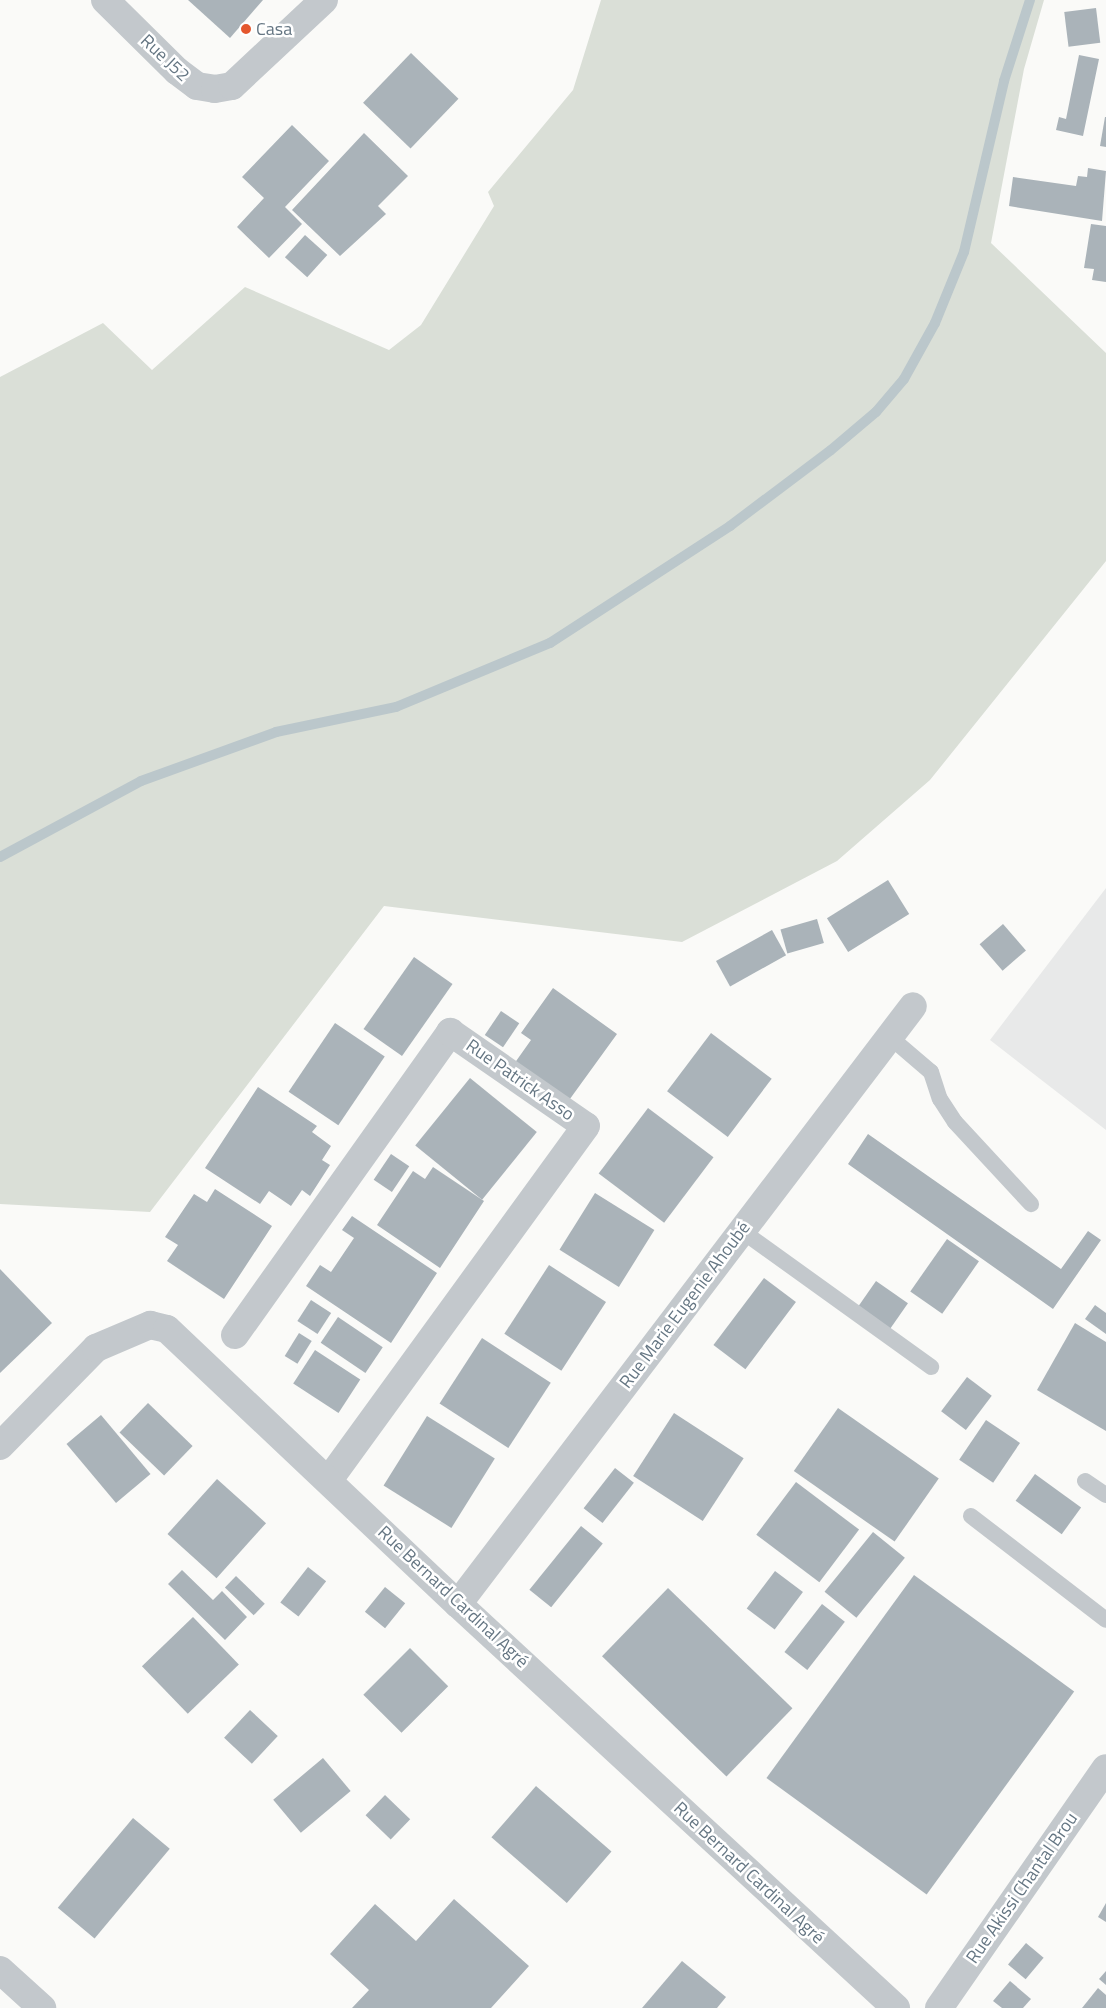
<!DOCTYPE html>
<meta charset="utf-8">
<style>
body{margin:0}
#map{position:relative;width:1106px;height:2008px;overflow:hidden;background:#fafaf8;font-family:"Titillium Web",sans-serif}
div>[style]{position:absolute}
.built>*{inset:0;background:#e8e9e9}
.green>*{inset:0;background:#dadfd7}
.stream>*{height:10px;margin:-5px;padding:0 5px;transform-origin:5px;border-radius:5px;background:#bbc7cb}
.building>*{inset:0;background:#aab3b9;transform-origin:0 0}
.service>*{height:16px;margin:-8px;padding:0 8px;transform-origin:8px;border-radius:8px;background:#c3c8cc}
.minor>*{height:28px;margin:-14px;padding:0 14px;transform-origin:14px;border-radius:14px;background:#c3c8cc}
.dots>*{width:14px;height:14px;translate:-50% -50%;box-sizing:border-box;border:2px solid #fff;border-radius:50%}
span{translate:-50% -50%;white-space:nowrap;text-align:center;line-height:1.15;-webkit-text-stroke:5px #fff;paint-order:stroke}
.poi-label{font-size:18px;color:#657683}
.left{translate:0 -50%;text-align:left}
.street-label{font-size:18px;color:#657683}
</style>
<div id="map">
<div class="built">
<i style="clip-path:polygon(1106px 888px,1106px 1130px,990px 1040px)"></i>
</div>
<div class="green">
<i style="clip-path:polygon(601px 0,1044px 0,1024px 69px,991px 243px,1106px 353px,1106px 561px,930px 780px,837px 861px,682px 942px,384px 906px,150px 1212px,0 1204px,0 377px,103px 323px,152px 370px,245px 287px,389px 350px,421px 325px,494px 206px,488px 192px,573px 90px)"></i>
</div>
<div class="stream">
<i style="left:0;top:857px;width:160px;rotate:-28.3deg"></i>
<i style="left:141px;top:781px;width:144px;rotate:-19.9deg"></i>
<i style="left:276px;top:732px;width:123px;rotate:-11.8deg"></i>
<i style="left:396px;top:707px;width:167px;rotate:-22.6deg"></i>
<i style="left:550px;top:643px;width:215px;rotate:-33deg"></i>
<i style="left:730px;top:526px;width:126px;rotate:-37deg"></i>
<i style="left:831px;top:450px;width:59px;rotate:-40.2deg"></i>
<i style="left:876px;top:412px;width:43px;rotate:-49.7deg"></i>
<i style="left:904px;top:379px;width:64px;rotate:-61deg"></i>
<i style="left:935px;top:323px;width:77px;rotate:-67.8deg"></i>
<i style="left:964px;top:252px;width:176px;rotate:-76.8deg"></i>
<i style="left:1004px;top:81px;width:85px;rotate:-72.2deg"></i>
</div>
<div class="building">
<i style="clip-path:polygon(188px 0,263px 0,230px 38px)"></i>
<i style="left:1096px;top:8px;width:35px;height:32px;rotate:83deg"></i>
<i style="left:411px;top:53px;width:66px;height:69px;rotate:44deg"></i>
<i style="clip-path:polygon(1079px 55px,1099px 59px,1083px 136px,1056px 130px,1059px 117px,1066px 119px)"></i>
<i style="clip-path:polygon(1105px 117px,1106px 117px,1106px 147px,1100px 146px)"></i>
<i style="clip-path:polygon(292px 125px,329px 161px,285px 207px,302px 224px,269px 258px,237px 227px,264px 198px,242px 177px)"></i>
<i style="clip-path:polygon(364px 133px,408px 176px,378px 206px,386px 214px,340px 256px,292px 210px)"></i>
<i style="clip-path:polygon(1088px 168px,1106px 171px,1102px 221px,1009px 206px,1013px 177px,1076px 186px,1078px 176px,1087px 177px)"></i>
<i style="clip-path:polygon(1091px 224px,1106px 226px,1106px 282px,1092px 280px,1094px 269px,1084px 268px)"></i>
<i style="left:305px;top:235px;width:30px;height:30px;rotate:42deg"></i>
<i style="left:888px;top:880px;width:40px;height:72px;rotate:58deg"></i>
<i style="left:817px;top:919px;width:25px;height:38px;rotate:74deg"></i>
<i style="left:1003px;top:924px;width:35px;height:31px;rotate:49deg"></i>
<i style="left:772px;top:930px;width:29px;height:64px;rotate:61deg"></i>
<i style="left:414px;top:957px;width:47px;height:88px;rotate:35deg"></i>
<i style="clip-path:polygon(553px 988px,617px 1034px,567px 1103px,514px 1064px,531px 1040px,521px 1033px)"></i>
<i style="left:501px;top:1011px;width:22px;height:29px;rotate:34deg"></i>
<i style="left:335px;top:1023px;width:60px;height:83px;rotate:34deg"></i>
<i style="left:711px;top:1033px;width:76px;height:73px;rotate:37deg"></i>
<i style="left:470px;top:1078px;width:86px;height:87px;rotate:39deg"></i>
<i style="clip-path:polygon(258px 1087px,317px 1126px,312px 1132px,331px 1146px,322px 1160px,330px 1165px,310px 1196px,302px 1190px,291px 1206px,269px 1191px,260px 1204px,205px 1168px)"></i>
<i style="left:648px;top:1108px;width:82px;height:82px;rotate:37deg"></i>
<i style="clip-path:polygon(868px 1134px,1061px 1269px,1088px 1231px,1101px 1240px,1053px 1309px,848px 1164px)"></i>
<i style="left:391px;top:1154px;width:22px;height:31px;rotate:34deg"></i>
<i style="clip-path:polygon(433px 1167px,484px 1201px,440px 1268px,377px 1225px,413px 1171px,425px 1179px)"></i>
<i style="clip-path:polygon(215px 1189px,272px 1226px,224px 1299px,167px 1261px,178px 1245px,165px 1237px,194px 1194px,207px 1202px)"></i>
<i style="left:595px;top:1193px;width:70px;height:67px;rotate:32deg"></i>
<i style="clip-path:polygon(352px 1216px,437px 1273px,391px 1343px,306px 1286px,320px 1265px,331px 1272px,354px 1238px,342px 1230px)"></i>
<i style="left:947px;top:1239px;width:39px;height:64px;rotate:35deg"></i>
<i style="left:549px;top:1265px;width:68px;height:82px;rotate:33deg"></i>
<i style="clip-path:polygon(0 1269px,52px 1323px,0 1373px)"></i>
<i style="left:764px;top:1278px;width:40px;height:84px;rotate:37deg"></i>
<i style="left:876px;top:1281px;width:39px;height:31px;rotate:35deg"></i>
<i style="left:311px;top:1300px;width:24px;height:25px;rotate:33deg"></i>
<i style="clip-path:polygon(1095px 1305px,1106px 1313px,1106px 1334px,1085px 1319px)"></i>
<i style="left:338px;top:1317px;width:54px;height:31px;rotate:34deg"></i>
<i style="clip-path:polygon(1075px 1323px,1106px 1342px,1106px 1431px,1037px 1390px)"></i>
<i style="left:299px;top:1333px;width:15px;height:27px;rotate:32deg"></i>
<i style="left:482px;top:1338px;width:82px;height:78px;rotate:33deg"></i>
<i style="left:315px;top:1350px;width:54px;height:40px;rotate:33deg"></i>
<i style="left:967px;top:1377px;width:31px;height:43px;rotate:37deg"></i>
<i style="left:148px;top:1403px;width:62px;height:41px;rotate:44deg"></i>
<i style="left:838px;top:1408px;width:123px;height:77px;rotate:35deg"></i>
<i style="left:674px;top:1413px;width:83px;height:75px;rotate:33deg"></i>
<i style="left:101px;top:1415px;width:77px;height:45px;rotate:50deg"></i>
<i style="left:427px;top:1416px;width:80px;height:82px;rotate:32deg"></i>
<i style="left:986px;top:1420px;width:41px;height:48px;rotate:34deg"></i>
<i style="left:615px;top:1468px;width:24px;height:51px;rotate:38deg"></i>
<i style="left:1035px;top:1474px;width:57px;height:33px;rotate:36deg"></i>
<i style="left:217px;top:1479px;width:66px;height:74px;rotate:42deg"></i>
<i style="left:796px;top:1482px;width:79px;height:66px;rotate:37deg"></i>
<i style="left:581px;top:1526px;width:28px;height:82px;rotate:39deg"></i>
<i style="left:873px;top:1532px;width:41px;height:77px;rotate:39deg"></i>
<i style="left:308px;top:1567px;width:23px;height:45px;rotate:38deg"></i>
<i style="clip-path:polygon(182px 1570px,213px 1600px,222px 1591px,247px 1617px,225px 1640px,168px 1584px)"></i>
<i style="left:775px;top:1571px;width:35px;height:47px;rotate:37deg"></i>
<i style="left:914px;top:1575px;width:198px;height:251px;rotate:36deg"></i>
<i style="left:236px;top:1576px;width:40px;height:16px;rotate:44deg"></i>
<i style="left:385px;top:1587px;width:26px;height:32px;rotate:39deg"></i>
<i style="left:668px;top:1588px;width:173px;height:95px;rotate:44deg"></i>
<i style="left:822px;top:1604px;width:29px;height:61px;rotate:38deg"></i>
<i style="left:193px;top:1617px;width:66px;height:71px;rotate:46deg"></i>
<i style="left:410px;top:1648px;width:54px;height:66px;rotate:45deg"></i>
<i style="left:250px;top:1710px;width:38px;height:38px;rotate:43deg"></i>
<i style="left:323px;top:1758px;width:43px;height:65px;rotate:50deg"></i>
<i style="left:536px;top:1786px;width:100px;height:68px;rotate:41deg"></i>
<i style="left:385px;top:1795px;width:35px;height:28px;rotate:44deg"></i>
<i style="left:133px;top:1818px;width:48px;height:117px;rotate:40deg"></i>
<i style="clip-path:polygon(454px 1899px,529px 1966px,491px 2008px,352px 2008px,369px 1990px,330px 1954px,375px 1904px,416px 1941px)"></i>
<i style="clip-path:polygon(1106px 1903px,1106px 1922px,1098px 1917px)"></i>
<i style="left:1026px;top:1943px;width:23px;height:28px;rotate:40deg"></i>
<i style="clip-path:polygon(682px 1961px,726px 1997px,717px 2008px,642px 2008px)"></i>
<i style="clip-path:polygon(1106px 1971px,1106px 1985px,1099px 1979px)"></i>
<i style="clip-path:polygon(1010px 1981px,1031px 1999px,1023px 2008px,1002px 2008px,993px 2001px)"></i>
<i style="clip-path:polygon(1098px 1988px,1106px 1995px,1106px 2008px,1082px 2008px)"></i>
</div>
<div class="service">
<i style="left:890px;top:1037px;width:54px;rotate:40.5deg"></i>
<i style="left:931px;top:1072px;width:28px;rotate:72deg"></i>
<i style="left:940px;top:1099px;width:27px;rotate:57deg"></i>
<i style="left:955px;top:1122px;width:112px;rotate:47.2deg"></i>
<i style="left:742px;top:1231px;width:233px;rotate:35.7deg"></i>
<i style="left:1085px;top:1481px;width:25px;rotate:34deg"></i>
<i style="left:971px;top:1516px;width:170px;rotate:37.6deg"></i>
</div>
<div class="minor">
<i style="left:105px;top:0;width:101px;rotate:44.6deg"></i>
<i style="left:177px;top:71px;width:25px;rotate:37deg"></i>
<i style="left:197px;top:86px;width:18px;rotate:9deg"></i>
<i style="left:215px;top:89px;width:17px;rotate:-10deg"></i>
<i style="left:232px;top:86px;width:126px;rotate:-43.1deg"></i>
<i style="left:235px;top:1335px;width:372px;rotate:-54.6deg"></i>
<i style="left:450px;top:1032px;width:165px;rotate:34.7deg"></i>
<i style="left:586px;top:1126px;width:436px;rotate:126deg"></i>
<i style="left:0;top:1446px;width:137px;rotate:-45.6deg"></i>
<i style="left:96px;top:1348px;width:59px;rotate:-23.1deg"></i>
<i style="left:150px;top:1325px;width:17px;rotate:13deg"></i>
<i style="left:167px;top:1329px;width:400px;rotate:43.4deg"></i>
<i style="left:458px;top:1604px;width:596px;rotate:42.69deg"></i>
<i style="left:458px;top:1604px;width:751px;rotate:-52.73deg"></i>
<i style="left:0;top:1970px;width:57px;rotate:42.1deg"></i>
<i style="left:939px;top:2008px;width:292px;rotate:-55.2deg"></i>
</div>
<div class="dots">
<i style="left:246px;top:29px;background:#e4572e"></i>
</div>
<div class="poi-label">
<span class="left" style="left:256px;top:29px">Casa</span>
</div>
<div class="street-label">
<span style="left:165px;top:58px;rotate:43deg">Rue J52</span>
<span style="left:520px;top:1080px;rotate:35deg">Rue Patrick Asso</span>
<span style="left:685px;top:1305px;rotate:-53deg">Rue Marie Eugenie Ahoubé</span>
<span style="left:453px;top:1597px;rotate:43deg">Rue Bernard Cardinal Agré</span>
<span style="left:749px;top:1873px;rotate:43deg">Rue Bernard Cardinal Agré</span>
<span style="left:1022px;top:1888px;rotate:-55deg">Rue Akissi Chantal Brou</span>
</div>
</div>
